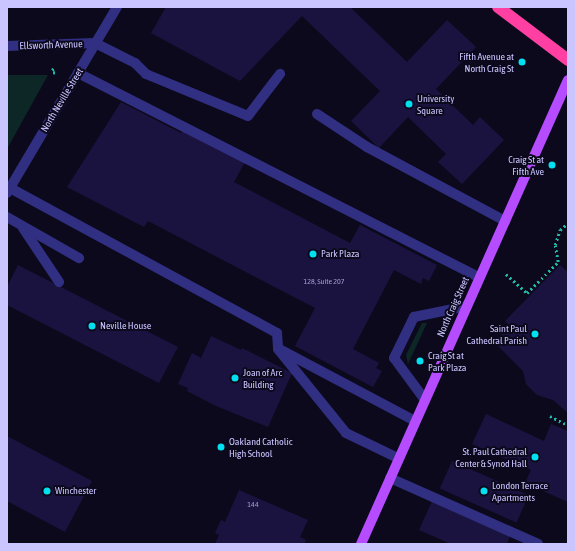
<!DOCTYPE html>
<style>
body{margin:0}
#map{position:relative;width:575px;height:551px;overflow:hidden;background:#0c091d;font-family:"Asap Condensed",sans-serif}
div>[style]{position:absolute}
.green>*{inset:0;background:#0c2725}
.building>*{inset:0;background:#1b133f;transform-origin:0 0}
.path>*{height:2.5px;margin-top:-1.25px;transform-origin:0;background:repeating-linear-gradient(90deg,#20b8a9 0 2px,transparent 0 5px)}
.minor>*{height:10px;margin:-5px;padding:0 5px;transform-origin:5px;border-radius:5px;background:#302f81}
.major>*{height:10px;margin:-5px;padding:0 5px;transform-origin:5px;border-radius:5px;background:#b64cff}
.highway>*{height:12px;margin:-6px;padding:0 6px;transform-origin:6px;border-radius:6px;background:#ff40a2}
.dots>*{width:11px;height:11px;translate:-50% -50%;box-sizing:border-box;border:2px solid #0c091d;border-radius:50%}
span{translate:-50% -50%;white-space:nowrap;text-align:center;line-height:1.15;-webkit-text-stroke:4px #0c091d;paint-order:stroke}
.number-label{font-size:8px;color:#9e98cf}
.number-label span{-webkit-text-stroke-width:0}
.street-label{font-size:10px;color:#cac5ff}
.poi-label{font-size:10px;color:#cac5ff}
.right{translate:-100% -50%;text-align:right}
.left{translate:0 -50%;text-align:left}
.frame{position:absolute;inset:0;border:8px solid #cac5ff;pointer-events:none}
</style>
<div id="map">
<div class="green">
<i style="clip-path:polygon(7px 75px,48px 75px,7px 149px)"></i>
<i style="clip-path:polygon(422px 323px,427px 323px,408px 364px,406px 355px)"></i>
</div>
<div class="building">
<i style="clip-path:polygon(166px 7px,350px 7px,407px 62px,447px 20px,476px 47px,436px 89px,473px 125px,480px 117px,504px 140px,462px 184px,438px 162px,446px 154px,408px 117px,379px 148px,351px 121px,380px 91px,302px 16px,240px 81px,151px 33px)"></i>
<i style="clip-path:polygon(121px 102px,181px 133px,183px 130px,245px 162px,234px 182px,350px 243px,360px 225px,437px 265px,429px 281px,423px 278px,421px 284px,394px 270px,353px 349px,379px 363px,376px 368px,382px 371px,373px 387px,295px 346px,315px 308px,148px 221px,144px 227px,67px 187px)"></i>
<i style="clip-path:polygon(18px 265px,178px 347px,159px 383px,7px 305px,7px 287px)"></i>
<i style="clip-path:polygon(560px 265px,568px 272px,568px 413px,553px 400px,537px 395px,526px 384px,523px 371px,494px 342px,509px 325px,505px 321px)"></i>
<i style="clip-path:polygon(211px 336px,241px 350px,242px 348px,292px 373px,268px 427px,216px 406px,187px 391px,188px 388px,178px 384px,192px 353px,201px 358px)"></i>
<i style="clip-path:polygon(486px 414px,544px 441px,551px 424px,568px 431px,568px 502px,525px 483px,531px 470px,472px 444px)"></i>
<i style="clip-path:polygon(7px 436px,92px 481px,65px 532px,7px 501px)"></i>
<i style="left:452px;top:461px;width:84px;height:30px;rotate:24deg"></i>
<i style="clip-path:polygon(239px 490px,308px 520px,300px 537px,306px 540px,304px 544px,215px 544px,219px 535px,215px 533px,221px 520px,225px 522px)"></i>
<i style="clip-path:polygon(432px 501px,510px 536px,507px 544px,451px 544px,419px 530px)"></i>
</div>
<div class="path">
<i style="left:52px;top:70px;width:4px;rotate:-45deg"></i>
<i style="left:53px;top:72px;width:4px;rotate:14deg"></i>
<i style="left:506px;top:274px;width:28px;rotate:42deg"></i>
<i style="left:527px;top:293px;width:44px;rotate:-45deg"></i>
<i style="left:558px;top:262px;width:17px;rotate:-100deg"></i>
<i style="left:555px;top:245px;width:16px;rotate:-72deg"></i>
<i style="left:560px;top:230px;width:11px;rotate:-41deg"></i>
<i style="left:550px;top:416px;width:20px;rotate:27deg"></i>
</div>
<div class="minor">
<i style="left:7px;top:46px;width:88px;rotate:-2deg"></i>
<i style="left:95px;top:43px;width:45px;rotate:26.6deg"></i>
<i style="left:135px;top:63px;width:16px;rotate:45deg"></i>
<i style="left:146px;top:74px;width:110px;rotate:22.4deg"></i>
<i style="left:248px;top:116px;width:53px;rotate:-52.7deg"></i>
<i style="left:78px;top:73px;width:450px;rotate:27deg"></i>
<i style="left:317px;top:114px;width:60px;rotate:33.4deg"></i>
<i style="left:367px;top:147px;width:157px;rotate:28.2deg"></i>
<i style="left:10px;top:188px;width:304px;rotate:28.5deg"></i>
<i style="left:277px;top:333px;width:16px;rotate:86deg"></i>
<i style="left:278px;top:349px;width:108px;rotate:51deg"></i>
<i style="left:346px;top:433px;width:58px;rotate:25.7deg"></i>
<i style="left:7px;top:193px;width:216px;rotate:-59.4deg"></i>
<i style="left:7px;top:217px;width:83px;rotate:29.7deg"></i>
<i style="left:23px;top:228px;width:65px;rotate:56.3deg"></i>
<i style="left:281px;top:350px;width:152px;rotate:27.9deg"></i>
<i style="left:425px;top:400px;width:52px;rotate:-126.4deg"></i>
<i style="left:394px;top:358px;width:46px;rotate:-64deg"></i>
<i style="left:414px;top:317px;width:54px;rotate:-11.7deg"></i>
<i style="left:390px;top:478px;width:162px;rotate:24deg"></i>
</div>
<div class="major">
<i style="left:361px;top:544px;width:508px;rotate:-65.96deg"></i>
</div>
<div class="highway">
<i style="left:498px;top:7px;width:88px;rotate:37.1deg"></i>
</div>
<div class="dots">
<i style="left:522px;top:62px;background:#00e0f0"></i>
<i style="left:409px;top:104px;background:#00e0f0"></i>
<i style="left:552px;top:165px;background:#00e0f0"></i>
<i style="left:313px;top:254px;background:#00e0f0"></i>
<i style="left:92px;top:326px;background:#00e0f0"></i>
<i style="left:535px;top:334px;background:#00e0f0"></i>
<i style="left:420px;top:361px;background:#00e0f0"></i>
<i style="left:235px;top:378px;background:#00e0f0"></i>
<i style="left:221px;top:447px;background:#00e0f0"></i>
<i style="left:535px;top:457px;background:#00e0f0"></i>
<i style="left:47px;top:491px;background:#00e0f0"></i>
<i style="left:484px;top:491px;background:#00e0f0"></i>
</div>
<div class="number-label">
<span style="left:324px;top:282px">128, Suite 207</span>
<span style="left:253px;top:505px">144</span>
</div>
<div class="street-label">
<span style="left:51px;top:45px;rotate:-2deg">Ellsworth Avenue</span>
<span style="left:62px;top:100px;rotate:-59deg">North Neville Street</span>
<span style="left:453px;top:307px;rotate:-66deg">North Craig Street</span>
</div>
<div class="poi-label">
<span class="right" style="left:514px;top:62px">Fifth Avenue at<br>North Craig St</span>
<span class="left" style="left:417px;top:104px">University<br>Square</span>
<span class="right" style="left:544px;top:165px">Craig St at<br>Fifth Ave</span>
<span class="left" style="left:321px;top:254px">Park Plaza</span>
<span class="left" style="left:100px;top:326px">Neville House</span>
<span class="right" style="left:527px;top:334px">Saint Paul<br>Cathedral Parish</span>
<span class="left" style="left:428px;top:361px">Craig St at<br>Park Plaza</span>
<span class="left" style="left:243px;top:378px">Joan of Arc<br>Building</span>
<span class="left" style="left:229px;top:447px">Oakland Catholic<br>High School</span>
<span class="right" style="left:527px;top:457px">St. Paul Cathedral<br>Center &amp; Synod Hall</span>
<span class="left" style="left:492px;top:491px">London Terrace<br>Apartments</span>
<span class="left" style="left:55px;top:491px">Winchester</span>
</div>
<div class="frame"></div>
</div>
